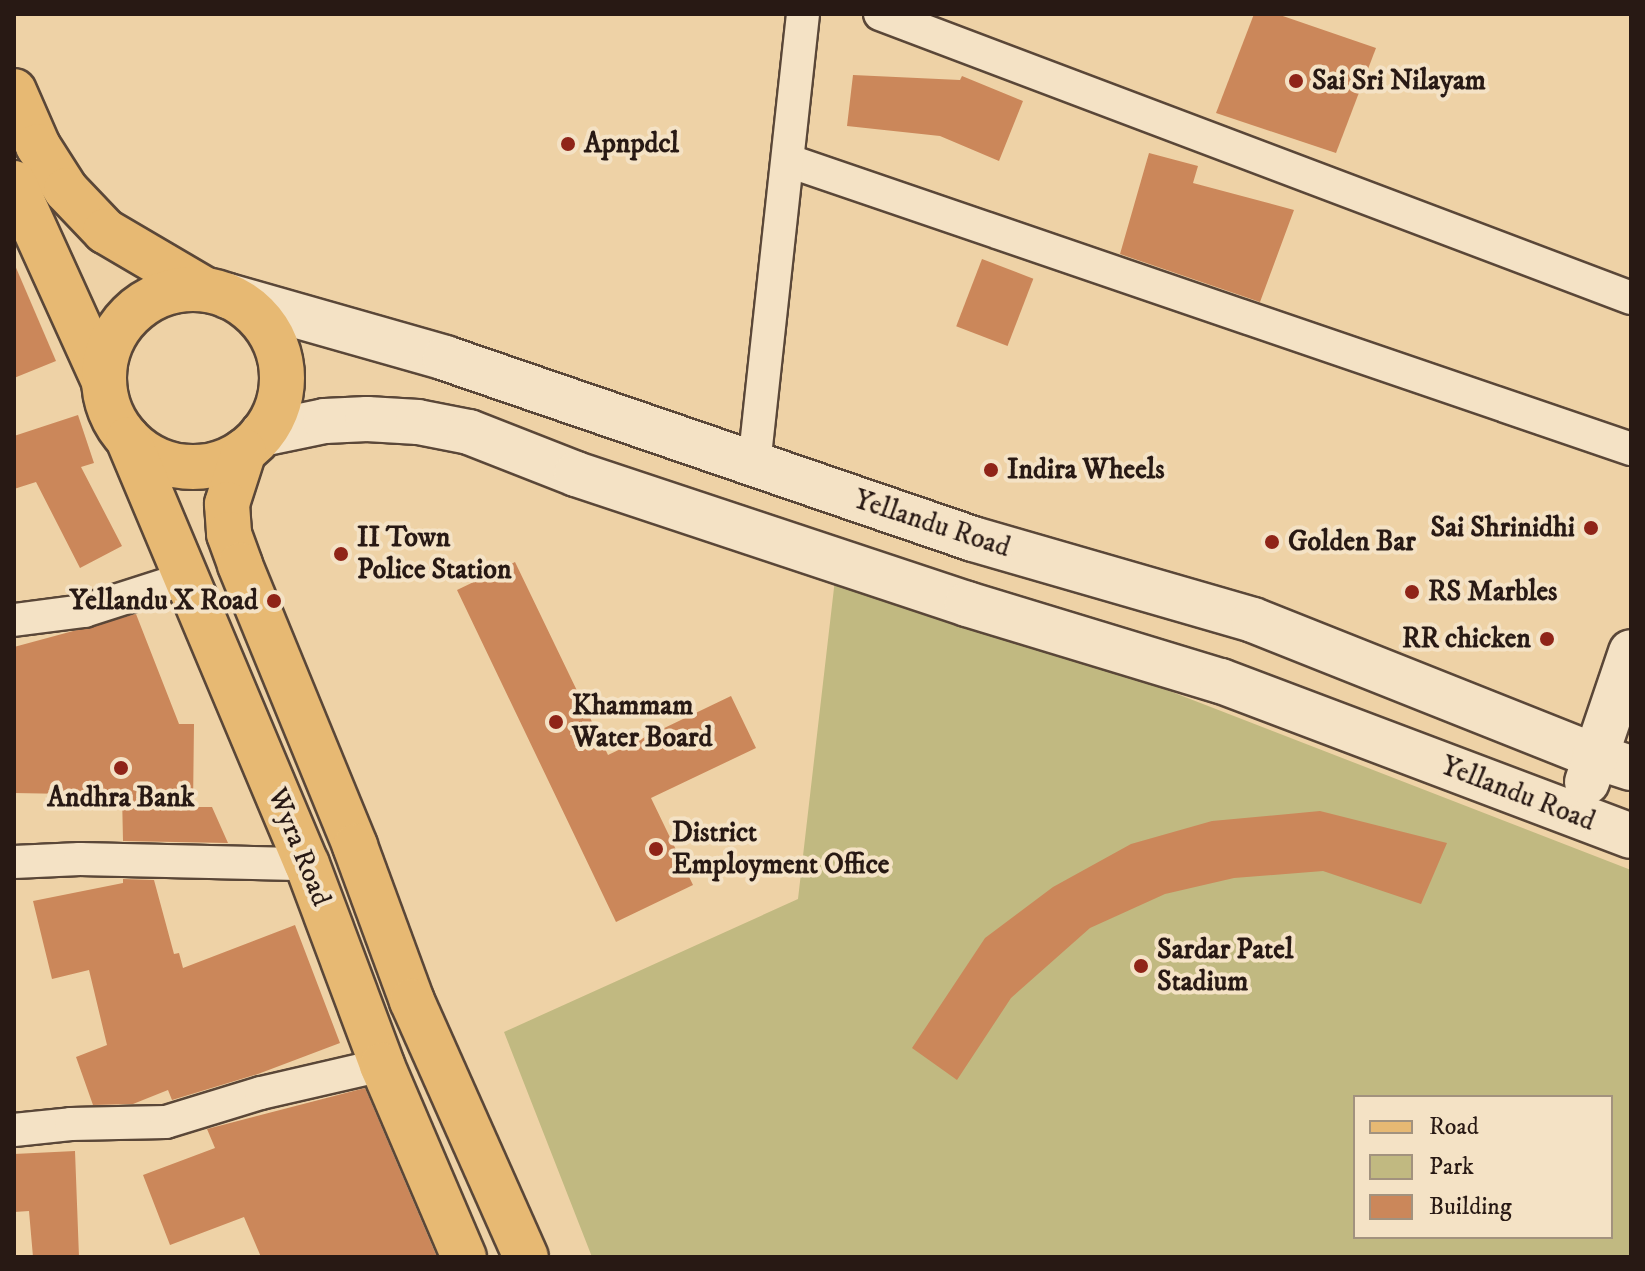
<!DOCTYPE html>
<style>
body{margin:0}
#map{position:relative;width:1645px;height:1271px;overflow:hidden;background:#eed2a6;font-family:"IM FELL DW Pica",serif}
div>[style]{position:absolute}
.green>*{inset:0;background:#c1b981}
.building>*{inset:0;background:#cb875a;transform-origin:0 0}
.roads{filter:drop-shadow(2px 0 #5a4738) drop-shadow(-2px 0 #5a4738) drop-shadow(0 2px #5a4738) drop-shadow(0 -2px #5a4738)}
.street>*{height:32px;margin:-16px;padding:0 16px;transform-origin:16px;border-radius:16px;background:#f4e2c5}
.secondary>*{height:44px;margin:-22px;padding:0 22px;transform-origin:22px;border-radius:22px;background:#f4e2c5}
.primary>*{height:44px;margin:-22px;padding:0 22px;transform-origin:22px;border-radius:22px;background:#e7b973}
.primary>.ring{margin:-22px;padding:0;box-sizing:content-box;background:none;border:44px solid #e7b973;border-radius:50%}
.dots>*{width:22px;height:22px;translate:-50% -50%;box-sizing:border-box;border:4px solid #f4e2c5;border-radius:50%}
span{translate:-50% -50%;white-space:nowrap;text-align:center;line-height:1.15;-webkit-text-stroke:8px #f4e2c5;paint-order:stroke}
.poi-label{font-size:28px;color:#281914;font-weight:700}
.left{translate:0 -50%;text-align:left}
.right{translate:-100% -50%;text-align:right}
.street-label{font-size:28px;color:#281914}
.frame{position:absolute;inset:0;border:16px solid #281914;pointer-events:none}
.legend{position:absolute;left:1353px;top:1095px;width:260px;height:144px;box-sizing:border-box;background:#f4e2c5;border:2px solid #a2927e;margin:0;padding:10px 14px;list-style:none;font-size:24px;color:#281914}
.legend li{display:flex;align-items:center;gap:16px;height:40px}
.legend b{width:40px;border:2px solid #a2927e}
</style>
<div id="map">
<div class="green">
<i style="clip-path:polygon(evenodd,837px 562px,1631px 870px,1631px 1257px,592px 1257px,504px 1032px,798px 899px,837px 562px,1355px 1097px,1611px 1097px,1611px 1237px,1355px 1237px,1355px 1097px)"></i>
</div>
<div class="building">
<i style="clip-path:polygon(1254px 14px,1277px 14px,1376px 48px,1336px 153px,1216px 113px)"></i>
<i style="clip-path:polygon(853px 75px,960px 80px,962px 76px,1023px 101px,999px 161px,940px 136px,847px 126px)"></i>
<i style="clip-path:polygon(1149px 153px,1198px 166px,1193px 183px,1294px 210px,1260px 302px,1120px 254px)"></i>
<i style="left:982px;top:259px;width:55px;height:72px;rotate:21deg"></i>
<i style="clip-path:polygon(14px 263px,56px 361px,14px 378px)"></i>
<i style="clip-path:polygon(78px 415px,94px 463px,81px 467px,122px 546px,80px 568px,36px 482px,14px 489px,14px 436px)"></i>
<i style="clip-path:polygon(515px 562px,608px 755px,731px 696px,756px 748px,651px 798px,693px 885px,616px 922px,457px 590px)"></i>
<i style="clip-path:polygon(136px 614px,179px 724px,194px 724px,193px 807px,212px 807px,228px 843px,123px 841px,122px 795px,14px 793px,14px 647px)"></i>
<i style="clip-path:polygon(1320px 811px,1447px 843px,1421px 904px,1323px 871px,1234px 878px,1165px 894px,1090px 928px,1011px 998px,957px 1080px,912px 1048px,985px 938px,1053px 887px,1131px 844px,1212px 821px)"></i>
<i style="clip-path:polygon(123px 879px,154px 880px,174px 954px,179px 953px,183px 968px,295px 925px,340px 1043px,258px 1074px,172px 1100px,168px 1090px,133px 1104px,93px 1105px,76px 1057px,107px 1045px,89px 970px,52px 979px,33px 901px,123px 883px)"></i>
<i style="clip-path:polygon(365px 1088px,437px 1257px,261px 1257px,244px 1217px,170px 1245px,143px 1175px,215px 1148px,207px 1129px)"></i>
<i style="clip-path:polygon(75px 1151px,79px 1257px,33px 1257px,29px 1211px,14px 1212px,14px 1154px)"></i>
</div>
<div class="roads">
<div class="street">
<i style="left:880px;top:14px;width:803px;rotate:20.71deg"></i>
<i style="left:789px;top:161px;width:890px;rotate:18.88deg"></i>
<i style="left:754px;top:465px;width:454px;rotate:-83.8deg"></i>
<i style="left:14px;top:620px;width:71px;rotate:-7.3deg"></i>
<i style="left:84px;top:611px;width:108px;rotate:-17.8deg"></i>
<i style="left:14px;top:862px;width:66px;rotate:-2.6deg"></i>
<i style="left:80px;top:859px;width:227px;rotate:1.3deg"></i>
<i style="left:14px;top:1130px;width:57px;rotate:-6deg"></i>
<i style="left:71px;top:1124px;width:95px;rotate:-1.2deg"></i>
<i style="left:166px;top:1122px;width:99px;rotate:-17deg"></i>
<i style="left:261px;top:1093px;width:124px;rotate:-13deg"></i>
</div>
<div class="secondary">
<i style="left:228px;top:296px;width:226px;rotate:15.9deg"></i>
<i style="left:445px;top:358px;width:558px;rotate:18.92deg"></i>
<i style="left:973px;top:539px;width:291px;rotate:16.1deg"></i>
<i style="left:1253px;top:620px;width:367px;rotate:21.7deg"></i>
<i style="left:1594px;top:756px;width:39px;rotate:18deg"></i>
<i style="left:262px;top:434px;width:64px;rotate:-11.7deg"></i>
<i style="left:325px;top:421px;width:42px;rotate:-2.7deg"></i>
<i style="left:367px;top:419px;width:51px;rotate:3.4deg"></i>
<i style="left:418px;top:422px;width:52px;rotate:11.1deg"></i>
<i style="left:469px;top:432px;width:115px;rotate:21.4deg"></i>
<i style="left:576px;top:474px;width:412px;rotate:18.4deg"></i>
<i style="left:967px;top:604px;width:265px;rotate:16.9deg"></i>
<i style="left:1221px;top:681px;width:438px;rotate:20.7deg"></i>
<i style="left:1587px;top:782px;width:137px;rotate:-71.3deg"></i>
</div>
<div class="primary">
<i style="left:14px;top:91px;width:60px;rotate:66.4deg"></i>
<i style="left:38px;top:146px;width:52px;rotate:57.5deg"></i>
<i style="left:66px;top:190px;width:57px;rotate:46.4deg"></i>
<i style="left:105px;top:231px;width:113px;rotate:30.4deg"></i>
<i style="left:14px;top:183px;width:217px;rotate:65.6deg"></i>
<i class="ring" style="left:104px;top:289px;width:134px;height:134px"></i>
<i style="left:128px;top:439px;width:461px;rotate:67.2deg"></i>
<i style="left:307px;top:864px;width:215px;rotate:69.5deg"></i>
<i style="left:382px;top:1065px;width:209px;rotate:66.9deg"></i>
<i style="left:244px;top:451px;width:56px;rotate:107.8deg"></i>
<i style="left:227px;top:504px;width:30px;rotate:86deg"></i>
<i style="left:229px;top:534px;width:33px;rotate:70deg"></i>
<i style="left:240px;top:565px;width:304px;rotate:67.7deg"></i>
<i style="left:355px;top:846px;width:165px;rotate:69.8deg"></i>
<i style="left:412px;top:1001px;width:280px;rotate:66deg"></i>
</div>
</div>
<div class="dots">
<i style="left:1296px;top:81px;background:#8f2418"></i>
<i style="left:568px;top:144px;background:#8f2418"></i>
<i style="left:991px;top:470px;background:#8f2418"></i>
<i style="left:1591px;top:528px;background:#8f2418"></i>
<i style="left:1272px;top:542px;background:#8f2418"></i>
<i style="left:341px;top:554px;background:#8f2418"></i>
<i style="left:1412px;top:592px;background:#8f2418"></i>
<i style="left:274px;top:601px;background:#8f2418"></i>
<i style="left:1547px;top:639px;background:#8f2418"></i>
<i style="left:556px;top:722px;background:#8f2418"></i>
<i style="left:121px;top:768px;background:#8f2418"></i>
<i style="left:656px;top:849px;background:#8f2418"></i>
<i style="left:1141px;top:966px;background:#8f2418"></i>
</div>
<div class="poi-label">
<span class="left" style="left:1312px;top:81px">Sai Sri Nilayam</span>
<span class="left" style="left:584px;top:144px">Apnpdcl</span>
<span class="left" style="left:1007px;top:470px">Indira Wheels</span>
<span class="right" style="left:1575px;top:528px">Sai Shrinidhi</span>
<span class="left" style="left:357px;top:554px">II Town<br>Police Station</span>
<span class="left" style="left:1288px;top:542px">Golden Bar</span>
<span class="left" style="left:1428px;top:592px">RS Marbles</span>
<span class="right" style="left:258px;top:601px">Yellandu X Road</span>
<span class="right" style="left:1531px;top:639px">RR chicken</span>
<span class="left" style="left:572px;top:722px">Khammam<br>Water Board</span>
<span style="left:121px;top:798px">Andhra Bank</span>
<span class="left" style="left:672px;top:849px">District<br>Employment Office</span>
<span class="left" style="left:1157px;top:966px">Sardar Patel<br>Stadium</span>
</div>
<div class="street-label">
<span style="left:932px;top:524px;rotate:18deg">Yellandu Road</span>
<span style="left:1518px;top:794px;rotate:21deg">Yellandu Road</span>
<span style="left:299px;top:847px;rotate:68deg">Wyra Road</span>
</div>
<div class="frame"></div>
<ul class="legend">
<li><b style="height:10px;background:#e7b973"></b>Road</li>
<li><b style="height:22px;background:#c1b981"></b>Park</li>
<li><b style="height:22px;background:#cb875a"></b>Building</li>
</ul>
</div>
